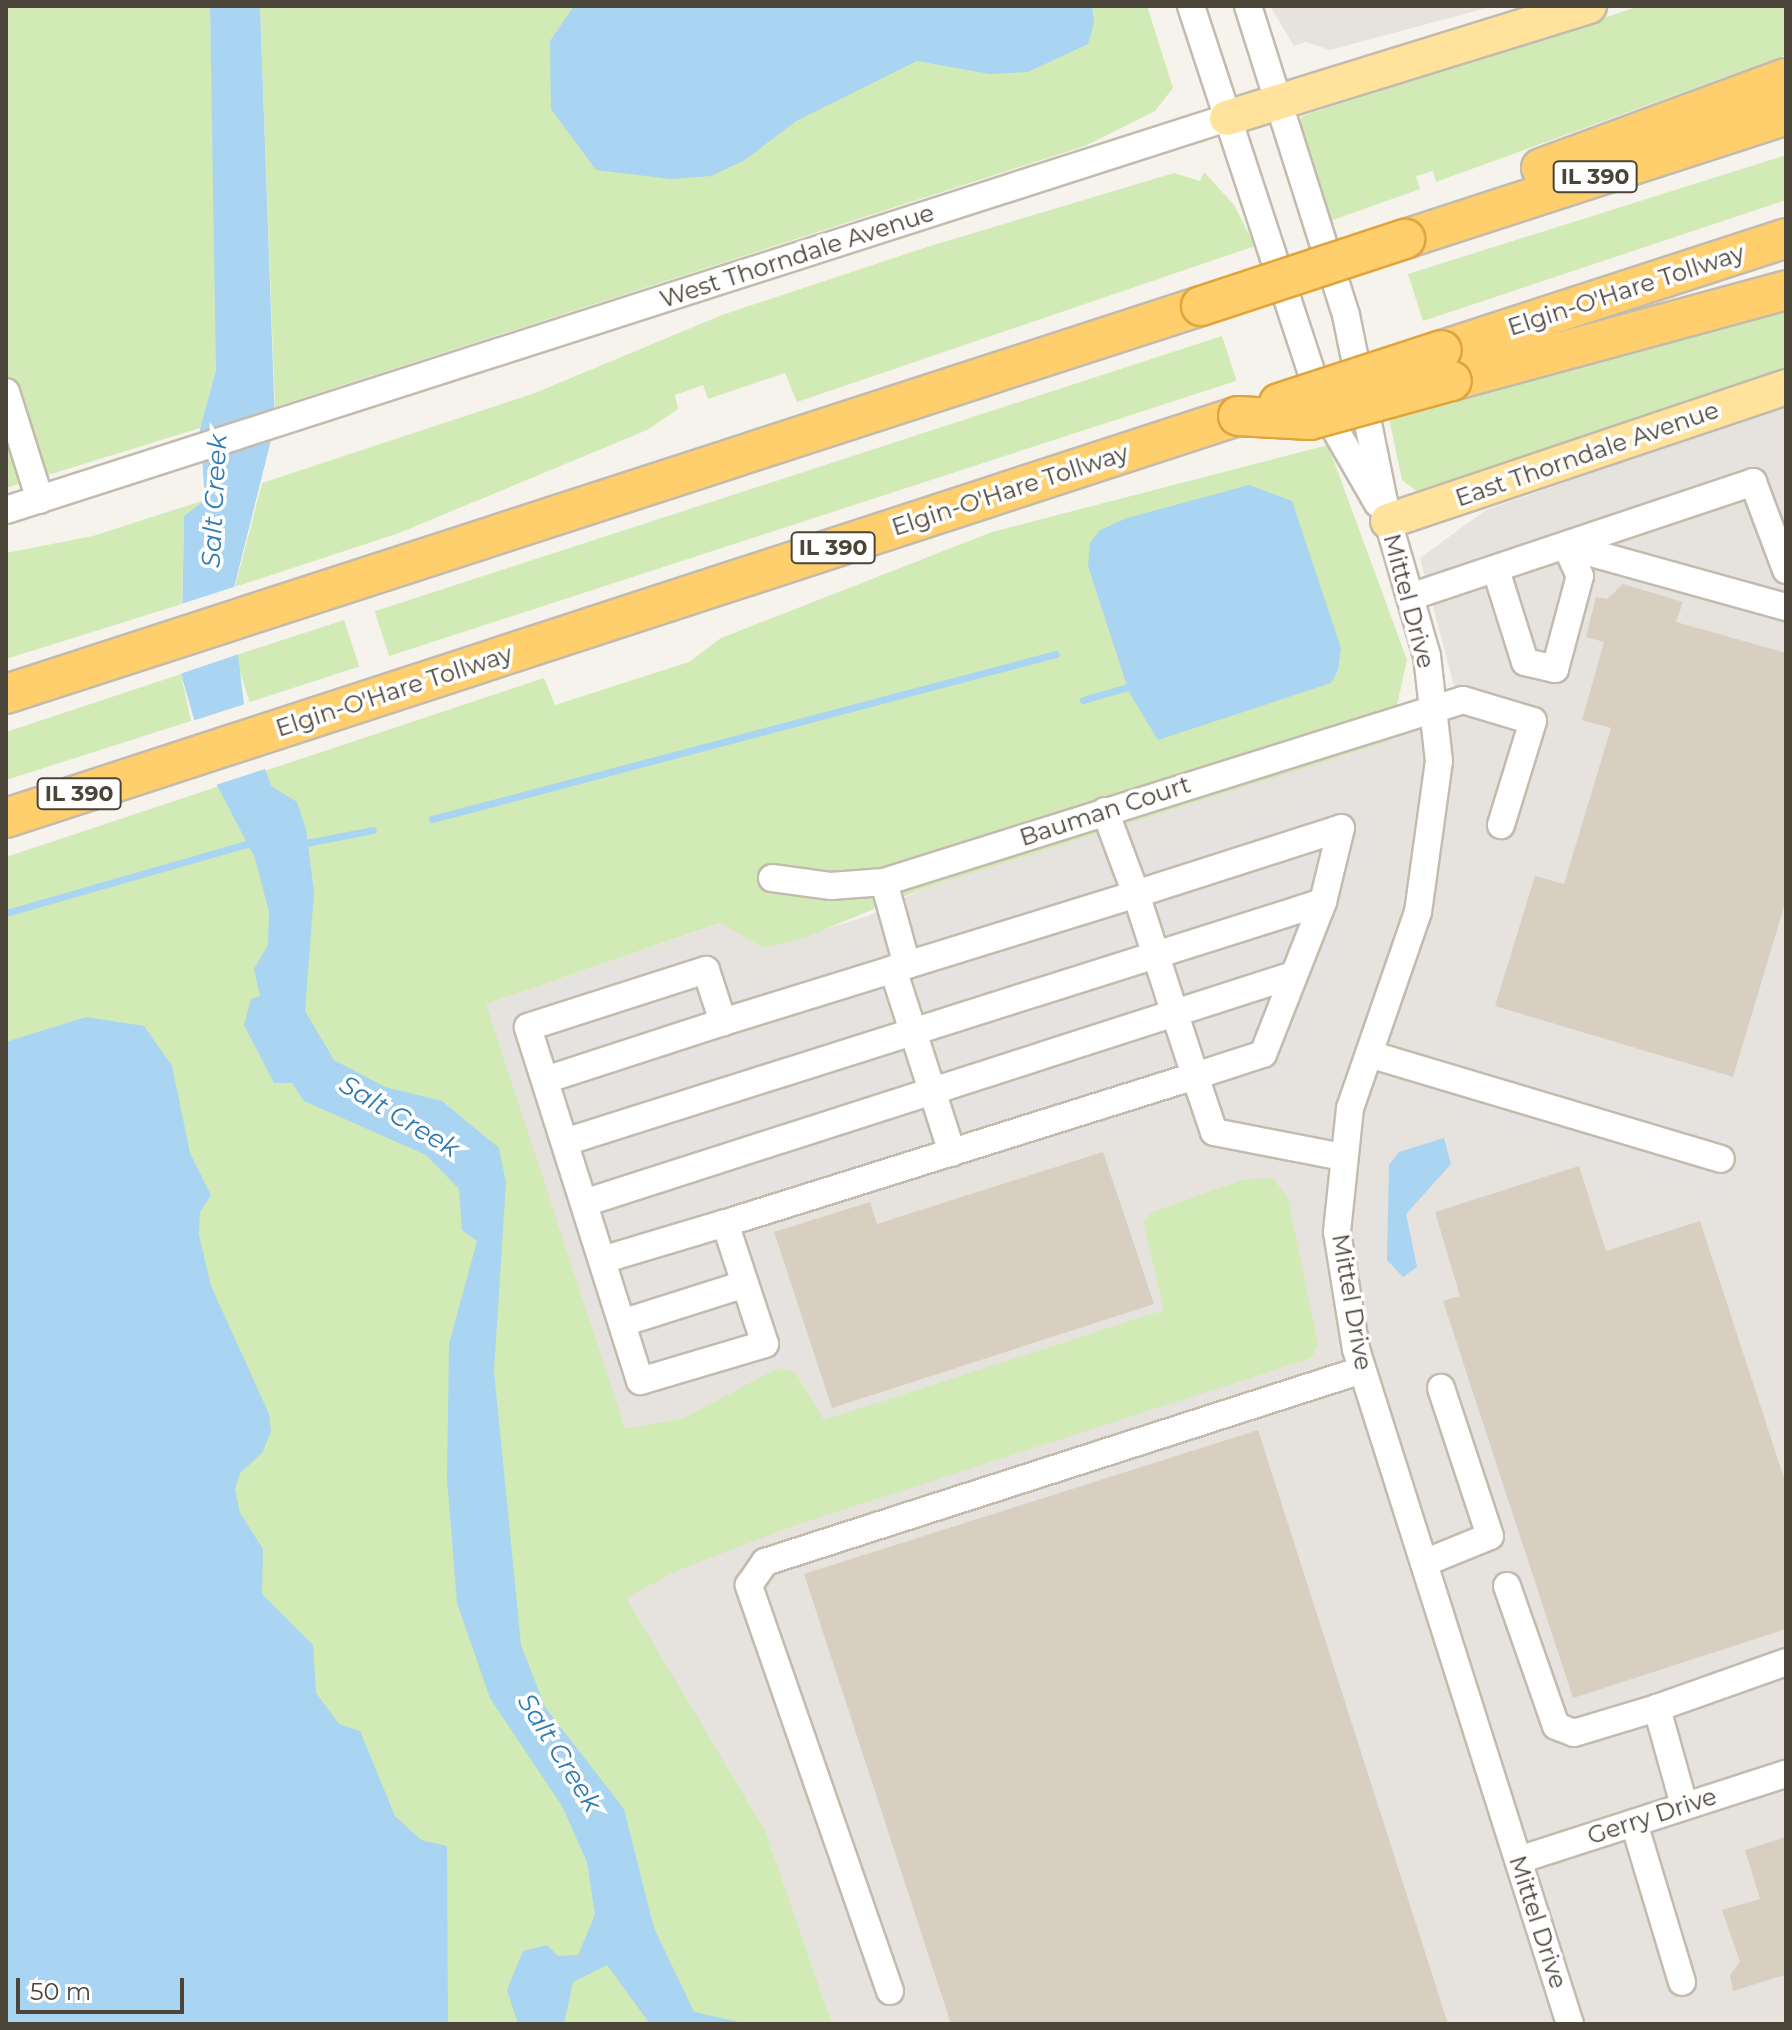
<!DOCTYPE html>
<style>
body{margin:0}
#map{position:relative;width:1792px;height:2030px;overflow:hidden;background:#f6f3ec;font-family:Montserrat,sans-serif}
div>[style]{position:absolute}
.industrial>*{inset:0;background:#e6e2dd}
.green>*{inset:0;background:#d2eab5;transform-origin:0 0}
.parking>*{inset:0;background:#e5e3e0;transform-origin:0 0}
.water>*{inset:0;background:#a9d4f2}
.pier>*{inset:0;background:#f6f3ec;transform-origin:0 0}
.stream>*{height:7px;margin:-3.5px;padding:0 3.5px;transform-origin:3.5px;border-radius:3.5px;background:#a9d4f2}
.building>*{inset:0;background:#d8cfc1}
.roads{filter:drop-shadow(2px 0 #c2bbae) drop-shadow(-2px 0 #c2bbae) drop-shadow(0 2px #c2bbae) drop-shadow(0 -2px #c2bbae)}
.minor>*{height:26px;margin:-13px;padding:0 13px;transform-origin:13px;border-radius:13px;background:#fff}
.major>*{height:34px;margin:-17px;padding:0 17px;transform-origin:17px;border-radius:17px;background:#ffe39c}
.highway>*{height:38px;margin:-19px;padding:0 19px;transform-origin:19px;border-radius:19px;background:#ffcf6e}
.bridges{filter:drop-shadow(2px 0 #e0a43c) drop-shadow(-2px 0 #e0a43c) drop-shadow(0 2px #e0a43c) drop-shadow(0 -2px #e0a43c)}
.highway-bridge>*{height:38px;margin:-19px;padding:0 19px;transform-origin:19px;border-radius:19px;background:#ffcf6e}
span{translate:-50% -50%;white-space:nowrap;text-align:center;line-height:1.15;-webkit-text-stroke:7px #fff;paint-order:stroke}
.shield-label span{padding:2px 6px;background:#fff;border:2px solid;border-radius:6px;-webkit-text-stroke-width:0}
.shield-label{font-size:22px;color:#4b4439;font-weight:700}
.street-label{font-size:24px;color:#4b4439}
.water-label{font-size:26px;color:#2e7ab2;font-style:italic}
.frame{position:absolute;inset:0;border:8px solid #4b4439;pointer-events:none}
.scale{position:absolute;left:16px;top:1978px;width:168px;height:36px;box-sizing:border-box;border:4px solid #4b4439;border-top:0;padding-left:10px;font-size:24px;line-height:28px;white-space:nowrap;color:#4b4439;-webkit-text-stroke:6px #fff;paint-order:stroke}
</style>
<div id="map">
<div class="industrial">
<i style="clip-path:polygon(1270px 6px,1494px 6px,1330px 50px,1306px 42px,1294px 46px)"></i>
<i style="clip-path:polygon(1786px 405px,1786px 2024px,832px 2024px,766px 1832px,625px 1598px,486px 1004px,721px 923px,764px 948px,868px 916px,922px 889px,1462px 716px,1420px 558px,1486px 510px)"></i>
</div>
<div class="green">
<i style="clip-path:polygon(6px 6px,210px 6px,216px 284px,216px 370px,200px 428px,6px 488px)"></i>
<i style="clip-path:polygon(260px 6px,1147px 6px,1173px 88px,1155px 111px,1085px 146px,275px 407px)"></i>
<i style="clip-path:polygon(1640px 6px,1786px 6px,1786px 55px,1436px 182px,1433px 171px,1416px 176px,1420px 189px,1330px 221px,1298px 128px,1302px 116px)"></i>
<i style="clip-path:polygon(1786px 155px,1786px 200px,1423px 321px,1408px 274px)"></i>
<i style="clip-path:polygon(1204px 172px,1234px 205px,1255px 246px,797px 402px,785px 373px,708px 399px,703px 385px,675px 395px,678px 409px,647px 430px,399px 533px,235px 587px,262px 483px,535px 393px,722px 315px,927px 247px,1174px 173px,1200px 181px)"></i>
<i style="clip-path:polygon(1786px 312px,1786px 372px,1419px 493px,1402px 480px,1389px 418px)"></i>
<i style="left:1222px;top:336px;width:47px;height:891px;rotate:72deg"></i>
<i style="clip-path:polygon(1328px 445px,1407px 660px,1389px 741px,922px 889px,804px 938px,764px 948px,720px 923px,486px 1004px,625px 1429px,684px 1418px,778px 1368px,795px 1372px,824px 1420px,1164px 1310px,1143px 1221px,1153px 1212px,1242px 1180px,1273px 1178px,1288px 1199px,1318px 1345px,1311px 1358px,787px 1528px,674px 1572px,626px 1598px,766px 1832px,832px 2024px,6px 2024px,6px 857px,544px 678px,555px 705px,689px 662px,721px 638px,992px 532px)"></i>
<i style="clip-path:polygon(205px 500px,184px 516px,182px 604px,6px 659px,6px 553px,93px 536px)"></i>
<i style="left:344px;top:620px;width:49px;height:115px;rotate:72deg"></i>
<i style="clip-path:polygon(181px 674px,191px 721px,6px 780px,6px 732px)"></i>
</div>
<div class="parking">
<i style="clip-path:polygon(1350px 792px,1354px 809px,1373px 814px,1366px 866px,1291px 1065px,1272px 1062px,1278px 1080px,1011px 1166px,1004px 1148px,748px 1230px,748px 1242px,764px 1237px,803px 1356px,627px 1411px,500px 1022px,516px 1016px,510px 999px,698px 939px,706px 958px,717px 961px,730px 993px,868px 949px,874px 965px,937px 945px,933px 928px)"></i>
<i style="left:1434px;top:1041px;width:321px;height:59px;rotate:18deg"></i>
</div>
<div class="water">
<i style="clip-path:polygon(210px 6px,260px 6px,275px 424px,231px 600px,244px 704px,265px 769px,271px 786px,297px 802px,306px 829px,314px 893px,305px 1011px,334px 1060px,385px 1087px,442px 1101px,499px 1148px,506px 1183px,494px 1371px,521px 1645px,545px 1707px,624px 1809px,654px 1928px,694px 2012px,749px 2024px,650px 2024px,607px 1965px,573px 1982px,564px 2024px,518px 2024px,507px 1990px,523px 1951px,547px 1945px,558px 1956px,578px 1955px,595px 1915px,587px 1862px,562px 1806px,490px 1698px,457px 1603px,447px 1478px,449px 1344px,477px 1241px,462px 1230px,459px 1189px,426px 1155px,304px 1101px,292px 1083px,274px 1083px,244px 1025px,251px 999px,260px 996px,254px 969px,268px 945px,269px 912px,255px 858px,208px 768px,181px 674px,184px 516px,205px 500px,200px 428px,216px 370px)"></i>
<i style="clip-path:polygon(574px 6px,1092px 6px,1094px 23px,1088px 44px,1028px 72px,990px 74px,917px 61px,796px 121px,745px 160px,711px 176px,671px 179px,596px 170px,551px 109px,550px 41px)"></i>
<i style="clip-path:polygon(1249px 485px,1292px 501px,1341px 648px,1338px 670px,1331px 683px,1158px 740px,1129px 692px,1088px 566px,1090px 543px,1100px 530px,1127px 518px)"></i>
<i style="clip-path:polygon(86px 1017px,144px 1026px,172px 1066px,190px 1153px,211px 1195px,200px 1212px,199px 1235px,211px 1286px,269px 1414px,271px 1432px,262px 1453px,240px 1473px,235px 1490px,240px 1513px,263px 1549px,262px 1594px,313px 1645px,316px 1693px,339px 1724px,360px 1731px,395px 1816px,421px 1840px,447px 1846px,448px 2024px,6px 2024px,6px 1042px)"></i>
<i style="clip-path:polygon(1444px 1138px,1451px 1164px,1406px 1214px,1417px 1267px,1403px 1277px,1387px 1260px,1389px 1165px,1399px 1152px)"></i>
</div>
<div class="pier">
<i style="clip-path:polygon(240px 585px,239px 654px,177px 675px,178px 605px)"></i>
<i style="left:248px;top:703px;width:68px;height:64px;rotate:72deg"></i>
</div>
<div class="stream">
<i style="left:1083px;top:700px;width:47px;rotate:-16.1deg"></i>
<i style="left:432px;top:819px;width:645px;rotate:-14.81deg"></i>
<i style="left:301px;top:844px;width:73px;rotate:-11deg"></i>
<i style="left:6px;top:913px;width:258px;rotate:-16deg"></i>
</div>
<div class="building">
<i style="clip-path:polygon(1623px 584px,1683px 602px,1676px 622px,1786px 653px,1786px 900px,1733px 1077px,1495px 1006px,1535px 876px,1564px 884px,1611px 728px,1582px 720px,1604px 642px,1586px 637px,1596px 597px,1607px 599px)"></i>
<i style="clip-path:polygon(1103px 1152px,1154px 1304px,832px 1408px,774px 1232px,870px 1202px,877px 1224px)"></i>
<i style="clip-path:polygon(1579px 1166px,1606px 1251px,1700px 1221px,1786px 1484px,1786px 1629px,1573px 1698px,1443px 1301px,1460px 1296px,1435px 1212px)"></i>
<i style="clip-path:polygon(1258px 1430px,1448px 2024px,951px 2024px,804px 1574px)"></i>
<i style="clip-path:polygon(1786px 1837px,1785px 1975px,1733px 1991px,1730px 1975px,1740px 1962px,1722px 1910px,1760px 1899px,1745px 1850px)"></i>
</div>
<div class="roads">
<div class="minor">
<i style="left:1191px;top:6px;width:425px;rotate:71.8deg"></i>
<i style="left:1324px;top:410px;width:108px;rotate:60.1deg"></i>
<i style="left:1248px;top:6px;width:324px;rotate:72.4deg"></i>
<i style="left:1346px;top:315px;width:210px;rotate:78.5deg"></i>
<i style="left:1388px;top:521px;width:141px;rotate:73.9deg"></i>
<i style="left:1427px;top:656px;width:106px;rotate:83.5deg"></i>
<i style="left:1439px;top:761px;width:152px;rotate:97.9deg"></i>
<i style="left:1418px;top:912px;width:207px;rotate:109.1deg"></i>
<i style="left:1350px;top:1108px;width:125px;rotate:96deg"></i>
<i style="left:1337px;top:1232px;width:119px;rotate:80.8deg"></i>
<i style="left:1356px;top:1349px;width:708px;rotate:72.41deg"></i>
<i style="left:6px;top:392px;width:113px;rotate:72.5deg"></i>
<i style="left:6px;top:510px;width:1282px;rotate:-17.8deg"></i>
<i style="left:1566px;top:546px;width:228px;rotate:15.5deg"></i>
<i style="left:1496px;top:570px;width:96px;rotate:72.5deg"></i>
<i style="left:1525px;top:662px;width:31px;rotate:13deg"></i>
<i style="left:1555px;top:669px;width:96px;rotate:-75deg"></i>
<i style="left:1580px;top:576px;width:33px;rotate:-115deg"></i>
<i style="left:1410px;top:597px;width:362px;rotate:-18.5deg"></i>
<i style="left:1753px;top:482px;width:94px;rotate:69.4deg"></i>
<i style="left:1105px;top:811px;width:89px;rotate:69.5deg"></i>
<i style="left:1136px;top:894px;width:191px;rotate:72deg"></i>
<i style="left:1195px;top:1076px;width:492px;rotate:162.6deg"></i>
<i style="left:725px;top:1223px;width:127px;rotate:71.7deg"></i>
<i style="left:765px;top:1344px;width:130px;rotate:163.5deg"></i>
<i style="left:640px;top:1381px;width:371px;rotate:-107.6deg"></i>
<i style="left:528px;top:1027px;width:187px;rotate:-17.8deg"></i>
<i style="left:706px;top:970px;width:55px;rotate:71.9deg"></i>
<i style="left:723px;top:1022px;width:432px;rotate:-17.2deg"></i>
<i style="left:1136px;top:894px;width:215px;rotate:-17.8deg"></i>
<i style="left:1341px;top:828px;width:76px;rotate:103.7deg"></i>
<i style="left:1323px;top:902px;width:163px;rotate:111.5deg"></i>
<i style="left:1263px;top:1054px;width:71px;rotate:162.1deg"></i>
<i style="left:1195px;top:1076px;width:59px;rotate:71.3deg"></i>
<i style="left:1214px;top:1132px;width:131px;rotate:11deg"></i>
<i style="left:772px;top:878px;width:60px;rotate:7.7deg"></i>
<i style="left:831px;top:886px;width:53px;rotate:-4.3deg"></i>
<i style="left:884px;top:882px;width:607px;rotate:-17.45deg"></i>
<i style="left:1463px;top:700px;width:73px;rotate:16.7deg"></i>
<i style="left:1533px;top:721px;width:109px;rotate:107.1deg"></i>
<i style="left:884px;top:882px;width:86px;rotate:74.5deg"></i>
<i style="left:893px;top:969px;width:193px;rotate:72.2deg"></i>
<i style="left:1369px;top:1054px;width:367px;rotate:16.6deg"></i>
<i style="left:545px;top:1080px;width:187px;rotate:-18deg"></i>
<i style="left:565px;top:1142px;width:795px;rotate:-17.57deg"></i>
<i style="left:584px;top:1203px;width:742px;rotate:-17.82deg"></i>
<i style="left:602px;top:1260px;width:128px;rotate:-16.7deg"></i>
<i style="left:622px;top:1323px;width:129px;rotate:-17.6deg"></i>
<i style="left:1424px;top:1563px;width:71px;rotate:-22.2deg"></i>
<i style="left:1490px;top:1536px;width:156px;rotate:-108.3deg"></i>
<i style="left:1507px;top:1586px;width:148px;rotate:70.7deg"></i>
<i style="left:1556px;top:1726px;width:19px;rotate:21deg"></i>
<i style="left:1574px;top:1733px;width:87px;rotate:-16.8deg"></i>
<i style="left:1684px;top:1805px;width:101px;rotate:-105.6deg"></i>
<i style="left:1657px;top:1708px;width:137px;rotate:-19.6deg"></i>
<i style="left:1634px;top:1823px;width:166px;rotate:73.2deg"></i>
<i style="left:1519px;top:1860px;width:281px;rotate:-17.9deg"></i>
<i style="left:890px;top:1991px;width:430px;rotate:-109.2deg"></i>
<i style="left:749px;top:1585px;width:28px;rotate:-55deg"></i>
<i style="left:765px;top:1562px;width:627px;rotate:-17.83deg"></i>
</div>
<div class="major">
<i style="left:1227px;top:118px;width:379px;rotate:-17.2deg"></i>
<i style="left:1388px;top:521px;width:420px;rotate:-18.6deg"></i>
</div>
<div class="highway">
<i style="left:1541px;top:168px;width:261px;rotate:-20.2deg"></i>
<i style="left:1405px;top:239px;width:401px;rotate:-18deg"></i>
<i style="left:1442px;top:350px;width:362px;rotate:-18deg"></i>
<i style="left:1452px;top:381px;width:346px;rotate:-15.2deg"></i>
<i style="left:6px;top:694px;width:1256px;rotate:-17.99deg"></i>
<i style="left:6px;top:818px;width:1296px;rotate:-18.07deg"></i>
</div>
</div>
<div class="bridges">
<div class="highway-bridge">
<i style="left:1201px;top:306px;width:215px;rotate:-18.2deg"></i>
<i style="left:1279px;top:403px;width:171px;rotate:-18deg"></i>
<i style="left:1238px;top:416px;width:72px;rotate:3.2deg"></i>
<i style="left:1310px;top:420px;width:147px;rotate:-15.4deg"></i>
</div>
</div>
<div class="shield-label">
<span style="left:1595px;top:177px">IL 390</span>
<span style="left:833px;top:548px">IL 390</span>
<span style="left:79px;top:794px">IL 390</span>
</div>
<div class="street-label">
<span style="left:797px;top:256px;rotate:-18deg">West Thorndale Avenue</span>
<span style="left:1626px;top:290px;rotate:-18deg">Elgin-O'Hare Tollway</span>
<span style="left:1587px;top:454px;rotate:-19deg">East Thorndale Avenue</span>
<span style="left:1010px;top:490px;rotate:-18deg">Elgin-O'Hare Tollway</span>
<span style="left:1409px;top:601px;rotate:75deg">Mittel Drive</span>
<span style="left:394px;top:691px;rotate:-18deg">Elgin-O'Hare Tollway</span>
<span style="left:1105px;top:811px;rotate:-18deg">Bauman Court</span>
<span style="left:1352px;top:1302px;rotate:80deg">Mittel Drive</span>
<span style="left:1652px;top:1816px;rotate:-18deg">Gerry Drive</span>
<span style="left:1538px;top:1922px;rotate:72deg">Mittel Drive</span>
</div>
<div class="water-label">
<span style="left:215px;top:501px;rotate:-87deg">Salt Creek</span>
<span style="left:399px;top:1117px;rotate:31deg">Salt Creek</span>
<span style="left:559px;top:1753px;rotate:58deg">Salt Creek</span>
</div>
<div class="frame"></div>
<div class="scale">50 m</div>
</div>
